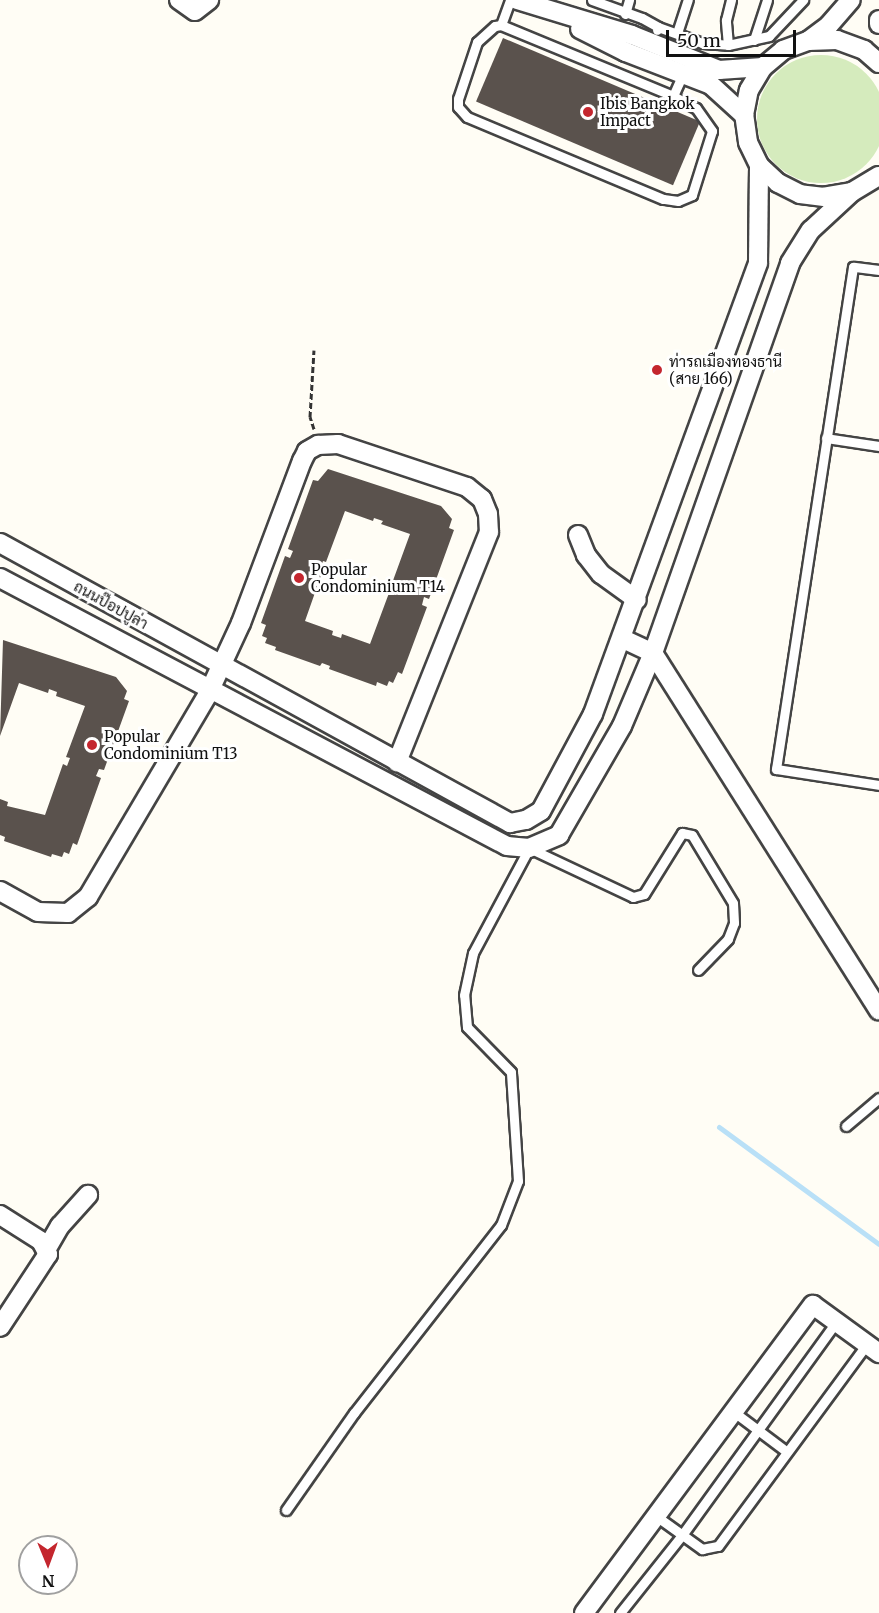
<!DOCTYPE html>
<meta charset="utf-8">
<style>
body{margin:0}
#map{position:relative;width:879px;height:1613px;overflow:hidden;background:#fffdf5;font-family:Merriweather,Sarabun,serif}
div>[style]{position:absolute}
.green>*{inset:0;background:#d5ebbd}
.round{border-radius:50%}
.stream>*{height:5px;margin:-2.5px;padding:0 2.5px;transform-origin:2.5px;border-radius:2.5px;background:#b9e0f7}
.building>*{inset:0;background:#5a524d;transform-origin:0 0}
.path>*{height:3px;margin-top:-1.5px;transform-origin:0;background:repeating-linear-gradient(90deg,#333 0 6px,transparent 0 9px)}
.roads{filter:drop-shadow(2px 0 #444) drop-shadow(-2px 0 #444) drop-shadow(0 2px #444) drop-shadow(0 -2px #444)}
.service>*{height:9px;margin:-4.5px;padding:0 4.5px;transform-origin:4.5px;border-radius:4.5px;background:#fff}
.minor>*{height:18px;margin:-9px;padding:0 9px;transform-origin:9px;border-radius:9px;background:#fff}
.dots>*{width:16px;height:16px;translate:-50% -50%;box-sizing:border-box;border:3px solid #fff;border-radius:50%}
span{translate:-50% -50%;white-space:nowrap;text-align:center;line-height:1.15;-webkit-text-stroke:6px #fff;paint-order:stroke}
.poi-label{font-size:15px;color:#111}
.left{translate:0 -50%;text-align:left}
.street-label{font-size:15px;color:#111}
.north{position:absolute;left:18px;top:1535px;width:60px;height:60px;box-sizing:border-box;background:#fff;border:2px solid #a0a0a0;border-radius:50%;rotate:179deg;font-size:16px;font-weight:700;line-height:24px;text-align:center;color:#111}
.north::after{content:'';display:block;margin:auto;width:21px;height:27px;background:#c4262e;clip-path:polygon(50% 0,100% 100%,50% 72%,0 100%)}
.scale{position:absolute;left:666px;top:30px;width:130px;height:27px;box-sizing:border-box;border:3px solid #111;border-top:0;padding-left:8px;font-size:18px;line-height:21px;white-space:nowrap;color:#111;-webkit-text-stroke:4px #fff;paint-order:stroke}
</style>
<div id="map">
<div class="green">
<i class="round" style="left:757px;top:55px;width:128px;height:128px"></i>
</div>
<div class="stream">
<i style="left:719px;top:1127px;width:198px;rotate:36.2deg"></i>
</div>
<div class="building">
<i style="left:503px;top:38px;width:214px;height:69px;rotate:23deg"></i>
<i style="clip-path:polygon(evenodd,328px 469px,441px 506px,452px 519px,449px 528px,454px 530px,429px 599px,424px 597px,422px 605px,427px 607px,402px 674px,398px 672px,393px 683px,389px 681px,387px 686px,377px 682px,376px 686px,329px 669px,330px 666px,322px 663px,320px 666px,275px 650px,276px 647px,265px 643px,267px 638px,262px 636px,266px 625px,261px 623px,285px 556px,290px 558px,293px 551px,288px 549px,313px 480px,318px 481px,328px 469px,345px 511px,373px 521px,374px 518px,383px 521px,381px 524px,410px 534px,391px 586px,395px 587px,392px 594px,389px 593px,370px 644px,342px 634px,341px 638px,332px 635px,333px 631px,305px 621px,323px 570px,320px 569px,323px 561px,326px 562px,345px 511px)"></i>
<i style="clip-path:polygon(3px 640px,116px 677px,127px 691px,124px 699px,129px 701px,104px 770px,99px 769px,96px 776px,101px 778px,77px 845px,73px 843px,69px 854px,64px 852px,62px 857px,52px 854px,51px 857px,4px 841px,5px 837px,0 835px,0 799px,8px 802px,7px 806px,45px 815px,63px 764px,67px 766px,70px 758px,66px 757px,85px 706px,56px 696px,57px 692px,49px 689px,48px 693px,19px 683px,0 736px)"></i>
</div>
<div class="path">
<i style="left:314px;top:429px;width:13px;rotate:-108deg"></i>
<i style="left:310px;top:417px;width:67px;rotate:-86.6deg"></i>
</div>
<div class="roads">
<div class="service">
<i style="left:592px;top:0;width:53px;rotate:19.8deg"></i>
<i style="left:642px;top:18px;width:18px;rotate:29deg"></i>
<i style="left:658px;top:27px;width:3px;rotate:108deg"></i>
<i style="left:625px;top:14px;width:15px;rotate:-74deg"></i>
<i style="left:501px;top:25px;width:27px;rotate:-70deg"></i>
<i style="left:658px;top:27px;width:47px;rotate:20deg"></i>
<i style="left:702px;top:43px;width:26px;rotate:4deg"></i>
<i style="left:728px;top:45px;width:42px;rotate:-12.4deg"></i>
<i style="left:769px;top:36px;width:50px;rotate:-46.6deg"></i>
<i style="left:677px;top:33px;width:35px;rotate:-72deg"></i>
<i style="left:754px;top:40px;width:42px;rotate:-72deg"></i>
<i style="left:728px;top:45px;width:25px;rotate:-95deg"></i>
<i style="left:726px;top:20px;width:21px;rotate:-76deg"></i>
<i style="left:673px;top:96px;width:26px;rotate:28deg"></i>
<i style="left:696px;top:108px;width:28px;rotate:55deg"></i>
<i style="left:712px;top:131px;width:67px;rotate:107.4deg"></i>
<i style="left:692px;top:195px;width:15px;rotate:157deg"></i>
<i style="left:678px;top:201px;width:15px;rotate:-172deg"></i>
<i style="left:663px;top:199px;width:212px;rotate:-157.3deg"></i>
<i style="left:467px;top:117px;width:13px;rotate:-132deg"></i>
<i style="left:458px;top:107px;width:8px;rotate:-90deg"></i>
<i style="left:458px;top:99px;width:60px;rotate:-71.6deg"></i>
<i style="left:477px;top:42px;width:24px;rotate:-42deg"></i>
<i style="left:495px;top:26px;width:6px;rotate:-9deg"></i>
<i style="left:501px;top:25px;width:186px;rotate:22.4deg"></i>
<i style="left:673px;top:96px;width:24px;rotate:-66deg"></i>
<i style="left:879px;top:270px;width:26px;rotate:-173deg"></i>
<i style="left:853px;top:267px;width:508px;rotate:98.72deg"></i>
<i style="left:776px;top:769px;width:104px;rotate:8.8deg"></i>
<i style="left:826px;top:438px;width:54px;rotate:8.6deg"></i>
<i style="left:846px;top:1126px;width:43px;rotate:-40.3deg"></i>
<i style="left:734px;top:1412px;width:66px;rotate:37deg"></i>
<i style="left:286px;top:1510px;width:118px;rotate:-55deg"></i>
<i style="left:354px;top:1413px;width:239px;rotate:-52deg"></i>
<i style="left:501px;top:1225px;width:47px;rotate:-68.9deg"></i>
<i style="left:518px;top:1181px;width:109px;rotate:-93.7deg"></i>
<i style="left:511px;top:1072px;width:63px;rotate:-134.4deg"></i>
<i style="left:467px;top:1027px;width:32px;rotate:-95deg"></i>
<i style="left:464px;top:995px;width:43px;rotate:-77.9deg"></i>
<i style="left:473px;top:953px;width:119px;rotate:-61.9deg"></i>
<i style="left:529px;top:848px;width:115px;rotate:25.2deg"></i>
<i style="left:633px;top:897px;width:11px;rotate:-15deg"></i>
<i style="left:644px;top:894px;width:72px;rotate:-58.1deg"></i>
<i style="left:682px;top:833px;width:10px;rotate:11deg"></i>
<i style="left:692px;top:835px;width:79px;rotate:58.9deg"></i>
<i style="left:733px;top:903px;width:20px;rotate:87deg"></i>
<i style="left:734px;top:923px;width:17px;rotate:111deg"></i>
<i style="left:728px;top:939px;width:43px;rotate:134.1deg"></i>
<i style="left:656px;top:1516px;width:57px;rotate:35.7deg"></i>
<i style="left:702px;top:1549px;width:16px;rotate:-11deg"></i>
<i style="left:718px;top:1546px;width:251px;rotate:-53.6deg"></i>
<i style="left:620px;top:1613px;width:100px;rotate:-51.5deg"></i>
<i style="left:682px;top:1535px;width:263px;rotate:-54.1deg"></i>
</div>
<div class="minor">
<i style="left:179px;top:0;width:19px;rotate:35deg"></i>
<i style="left:195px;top:11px;width:18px;rotate:-38deg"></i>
<i style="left:517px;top:0;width:120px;rotate:16.9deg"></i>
<i style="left:632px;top:35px;width:94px;rotate:21.9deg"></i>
<i style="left:719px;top:70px;width:44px;rotate:-3.9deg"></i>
<i style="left:879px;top:20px;width:4px;rotate:90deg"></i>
<i style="left:580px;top:29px;width:51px;rotate:26.6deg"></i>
<i style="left:626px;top:52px;width:91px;rotate:21.2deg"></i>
<i style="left:711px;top:85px;width:45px;rotate:42.3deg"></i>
<i style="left:808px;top:41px;width:26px;rotate:-37deg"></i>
<i style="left:829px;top:25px;width:33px;rotate:-49deg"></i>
<i style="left:851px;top:192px;width:27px;rotate:170deg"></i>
<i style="left:824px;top:197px;width:24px;rotate:-173deg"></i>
<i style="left:800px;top:194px;width:25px;rotate:-153deg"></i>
<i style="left:778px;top:183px;width:26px;rotate:-137deg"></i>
<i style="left:759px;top:165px;width:25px;rotate:-116deg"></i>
<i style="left:748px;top:142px;width:27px;rotate:-98deg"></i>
<i style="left:744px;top:115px;width:25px;rotate:-79deg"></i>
<i style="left:749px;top:90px;width:27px;rotate:-59deg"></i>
<i style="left:763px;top:67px;width:26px;rotate:-40deg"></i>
<i style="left:783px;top:50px;width:27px;rotate:-20deg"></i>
<i style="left:808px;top:41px;width:29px;rotate:-2deg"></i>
<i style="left:837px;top:40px;width:29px;rotate:20deg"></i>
<i style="left:864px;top:50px;width:20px;rotate:41deg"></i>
<i style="left:578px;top:535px;width:22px;rotate:68deg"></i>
<i style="left:586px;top:555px;width:24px;rotate:52deg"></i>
<i style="left:601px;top:574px;width:44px;rotate:35.8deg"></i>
<i style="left:0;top:543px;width:582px;rotate:28.77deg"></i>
<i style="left:510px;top:823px;width:16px;rotate:-11deg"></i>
<i style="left:526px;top:820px;width:17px;rotate:-31deg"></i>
<i style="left:541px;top:811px;width:110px;rotate:-61.8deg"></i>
<i style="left:593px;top:714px;width:480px;rotate:-69.9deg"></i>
<i style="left:758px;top:263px;width:98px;rotate:-89.4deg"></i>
<i style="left:0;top:578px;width:573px;rotate:27.86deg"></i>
<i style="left:507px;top:846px;width:22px;rotate:5deg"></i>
<i style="left:529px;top:848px;width:33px;rotate:-23deg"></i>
<i style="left:559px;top:835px;width:126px;rotate:-60deg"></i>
<i style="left:622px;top:726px;width:79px;rotate:-67deg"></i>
<i style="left:653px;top:653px;width:413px;rotate:-70.6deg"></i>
<i style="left:790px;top:263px;width:39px;rotate:-58deg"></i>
<i style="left:811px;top:230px;width:56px;rotate:-42.8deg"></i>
<i style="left:852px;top:192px;width:31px;rotate:-31deg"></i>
<i style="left:623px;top:639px;width:33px;rotate:25deg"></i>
<i style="left:653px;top:653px;width:423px;rotate:57.7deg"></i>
<i style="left:0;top:891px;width:43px;rotate:28.9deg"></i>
<i style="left:38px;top:912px;width:30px;rotate:2deg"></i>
<i style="left:68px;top:913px;width:26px;rotate:-39deg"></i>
<i style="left:88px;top:897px;width:238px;rotate:-59.4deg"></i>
<i style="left:209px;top:692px;width:76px;rotate:-65.1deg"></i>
<i style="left:241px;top:623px;width:173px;rotate:-69.4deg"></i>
<i style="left:302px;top:461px;width:11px;rotate:-63deg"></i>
<i style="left:307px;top:451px;width:13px;rotate:-29deg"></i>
<i style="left:318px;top:445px;width:20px;rotate:-3deg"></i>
<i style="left:338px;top:444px;width:136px;rotate:18.4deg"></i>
<i style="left:467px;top:487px;width:19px;rotate:39deg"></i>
<i style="left:482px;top:499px;width:16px;rotate:68deg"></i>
<i style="left:488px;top:514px;width:18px;rotate:87deg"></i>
<i style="left:489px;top:532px;width:248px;rotate:111.8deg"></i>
<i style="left:0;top:1215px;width:49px;rotate:32.4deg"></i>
<i style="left:41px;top:1241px;width:15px;rotate:62deg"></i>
<i style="left:48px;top:1254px;width:87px;rotate:123.3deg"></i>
<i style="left:46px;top:1250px;width:28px;rotate:-60deg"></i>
<i style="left:60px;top:1226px;width:42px;rotate:-47.9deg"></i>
<i style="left:584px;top:1613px;width:384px;rotate:-53.4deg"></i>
<i style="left:813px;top:1305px;width:82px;rotate:36deg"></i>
</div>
</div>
<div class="dots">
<i style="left:588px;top:112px;background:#c4262e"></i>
<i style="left:657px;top:370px;background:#c4262e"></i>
<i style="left:299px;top:578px;background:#c4262e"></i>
<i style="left:92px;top:745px;background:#c4262e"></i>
</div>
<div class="poi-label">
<span class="left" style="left:600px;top:112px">Ibis Bangkok<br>Impact</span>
<span class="left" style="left:669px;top:370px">ท่ารถเมืองทองธานี<br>(สาย 166)</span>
<span class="left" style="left:311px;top:578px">Popular<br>Condominium T14</span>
<span class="left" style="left:104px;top:745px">Popular<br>Condominium T13</span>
</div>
<div class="street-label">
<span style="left:111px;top:605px;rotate:29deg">ถนนป๊อปปูล่า</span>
</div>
<div class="north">N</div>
<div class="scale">50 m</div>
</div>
